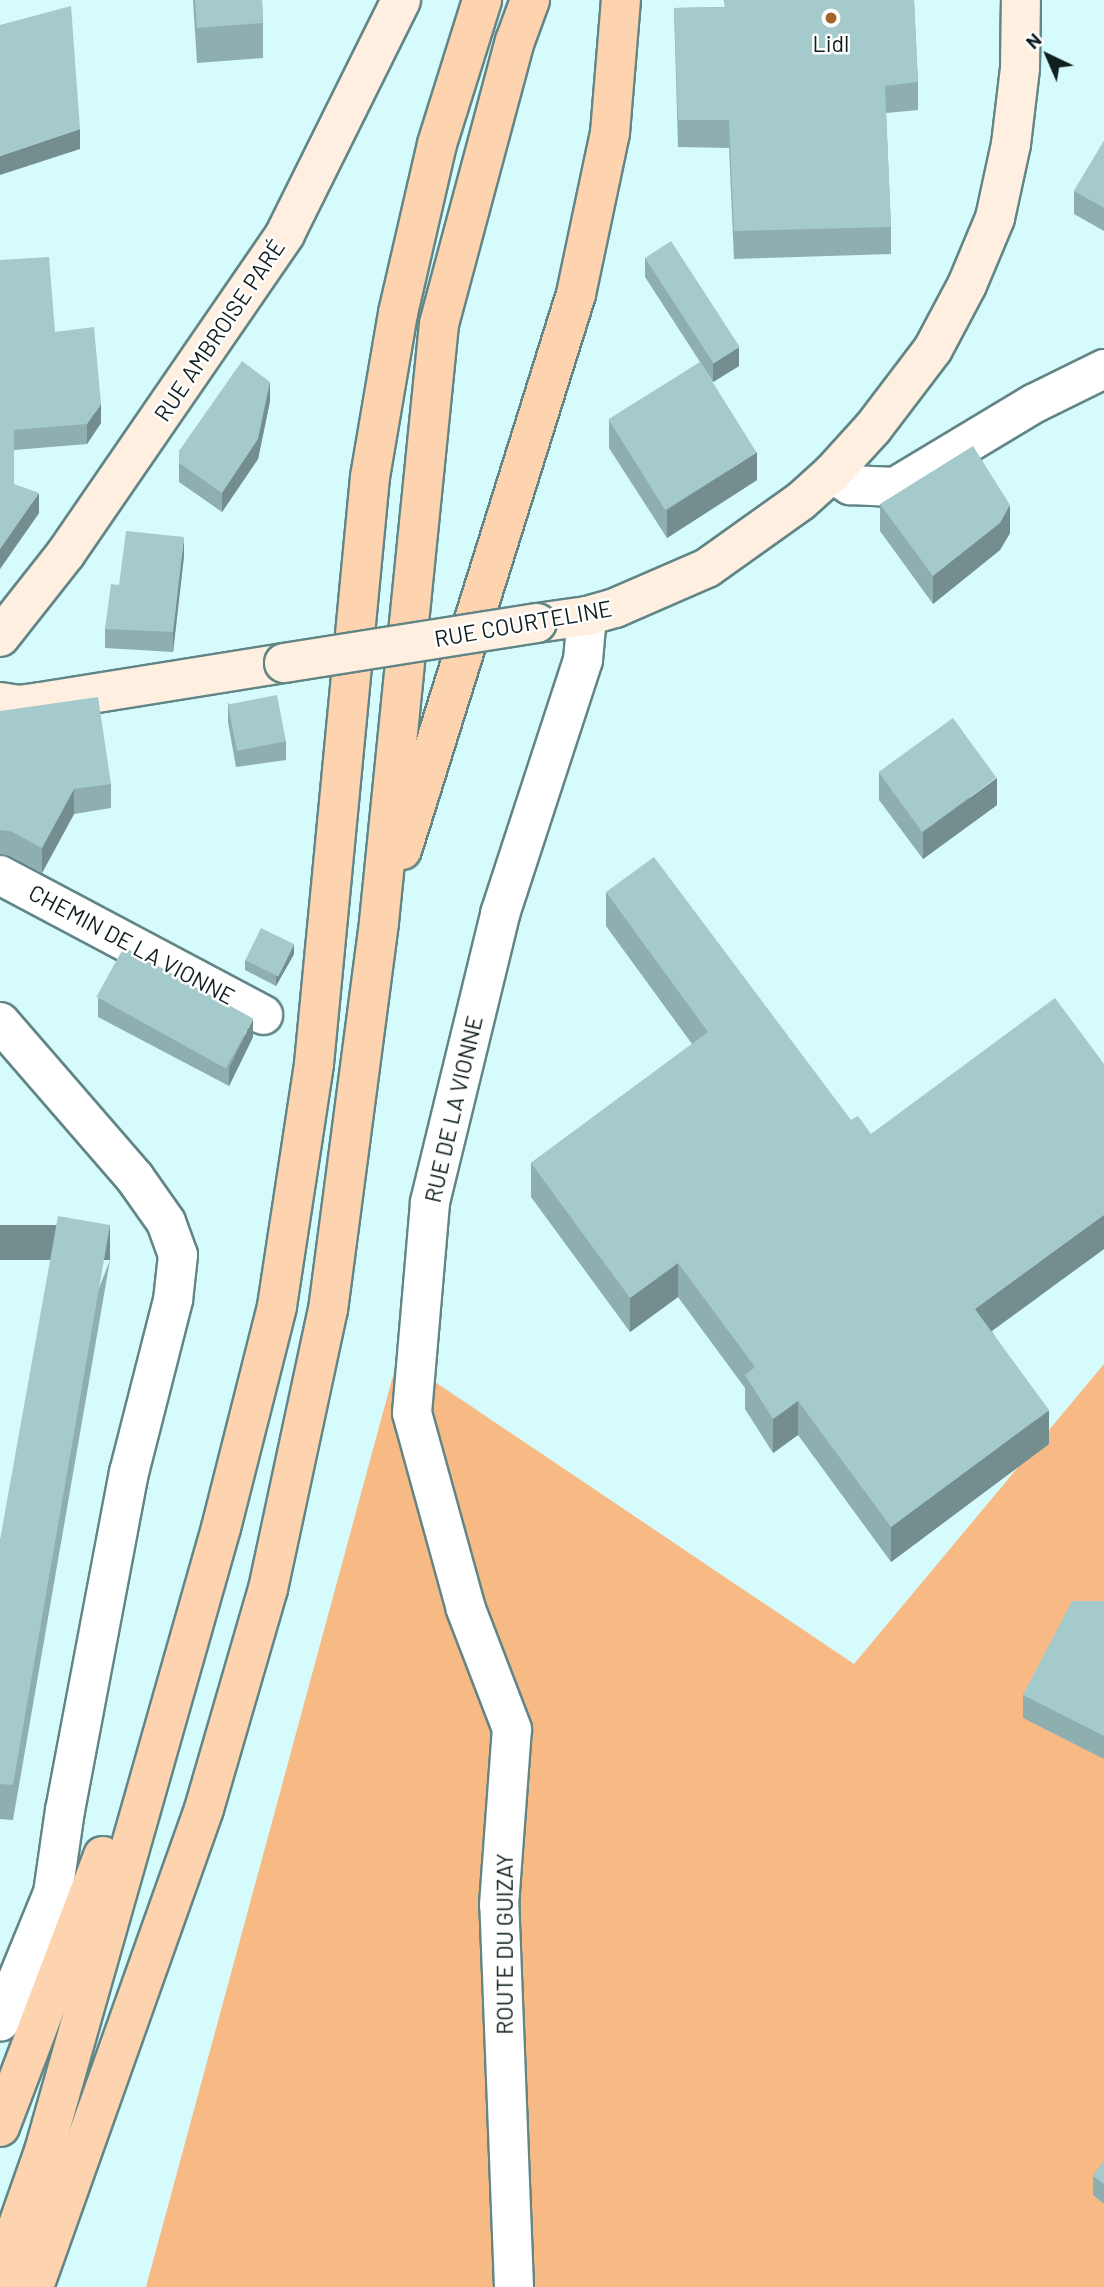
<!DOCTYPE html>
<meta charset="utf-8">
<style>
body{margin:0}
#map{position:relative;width:1104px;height:2287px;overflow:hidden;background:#d5fbfc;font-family:Barlow,sans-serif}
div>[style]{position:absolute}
.green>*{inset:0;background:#f8ba85}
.roads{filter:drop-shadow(2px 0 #628586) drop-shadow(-2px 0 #628586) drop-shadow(0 2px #628586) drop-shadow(0 -2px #628586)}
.minor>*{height:38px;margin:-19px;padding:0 19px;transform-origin:19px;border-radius:19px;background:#fff}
.secondary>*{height:38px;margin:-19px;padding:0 19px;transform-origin:19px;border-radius:19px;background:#ffefe1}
.trunk>*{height:38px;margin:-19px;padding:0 19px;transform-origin:19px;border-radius:19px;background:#fed4b0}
.bridges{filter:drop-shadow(2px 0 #628586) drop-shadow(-2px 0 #628586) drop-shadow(0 2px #628586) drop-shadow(0 -2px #628586)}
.secondary-bridge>*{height:38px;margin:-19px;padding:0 19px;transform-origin:19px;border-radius:19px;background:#ffefe1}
.wall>*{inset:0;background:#8eaeaf}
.shaded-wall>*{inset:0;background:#748d8e;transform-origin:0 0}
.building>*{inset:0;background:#a5cacb;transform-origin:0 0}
.dots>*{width:19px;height:19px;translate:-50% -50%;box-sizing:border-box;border:4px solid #fff;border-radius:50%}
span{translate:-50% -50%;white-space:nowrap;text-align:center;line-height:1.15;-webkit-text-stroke:5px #fff;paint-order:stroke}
.poi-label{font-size:23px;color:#101e1f}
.street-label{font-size:23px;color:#101e1f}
.north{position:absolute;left:1013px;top:21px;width:70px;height:70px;-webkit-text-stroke:5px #fff;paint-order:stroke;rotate:316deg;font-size:19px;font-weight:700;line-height:28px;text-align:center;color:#101e1f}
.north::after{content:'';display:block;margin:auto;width:24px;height:32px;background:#101e1f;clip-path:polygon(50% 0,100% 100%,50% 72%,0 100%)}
</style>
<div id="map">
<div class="green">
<i style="clip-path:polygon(398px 1357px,854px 1664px,1104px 1364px,1104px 2287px,146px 2287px)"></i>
</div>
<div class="roads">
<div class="minor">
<i style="left:832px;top:473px;width:22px;rotate:34deg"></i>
<i style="left:850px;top:485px;width:45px;rotate:2.5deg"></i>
<i style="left:895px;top:487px;width:163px;rotate:-31deg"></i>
<i style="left:1035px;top:403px;width:77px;rotate:-26.2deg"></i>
<i style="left:0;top:875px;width:298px;rotate:28deg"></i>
<i style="left:0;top:1022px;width:206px;rotate:49.1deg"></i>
<i style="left:135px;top:1178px;width:54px;rotate:54.8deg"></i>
<i style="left:166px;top:1222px;width:35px;rotate:70deg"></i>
<i style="left:178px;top:1255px;width:45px;rotate:96.3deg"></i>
<i style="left:173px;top:1300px;width:178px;rotate:104.3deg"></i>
<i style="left:129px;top:1472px;width:344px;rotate:100.7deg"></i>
<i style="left:65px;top:1810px;width:84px;rotate:98.2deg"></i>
<i style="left:53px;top:1893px;width:139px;rotate:112.3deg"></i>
<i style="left:514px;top:2287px;width:382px;rotate:-92.2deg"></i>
<i style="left:499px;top:1905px;width:176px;rotate:-85.8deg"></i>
<i style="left:512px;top:1729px;width:129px;rotate:-111deg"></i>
<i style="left:466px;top:1609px;width:203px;rotate:-105.4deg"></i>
<i style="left:412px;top:1413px;width:212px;rotate:-85.1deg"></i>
<i style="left:430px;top:1202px;width:296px;rotate:-76.3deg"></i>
<i style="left:500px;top:914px;width:267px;rotate:-71.9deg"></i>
<i style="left:583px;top:660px;width:44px;rotate:-84.8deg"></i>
</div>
<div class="secondary">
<i style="left:537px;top:623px;width:50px;rotate:-8deg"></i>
<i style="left:587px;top:616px;width:29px;rotate:-16deg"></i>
<i style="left:615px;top:608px;width:100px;rotate:-23.5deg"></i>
<i style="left:707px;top:568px;width:115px;rotate:-35.5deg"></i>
<i style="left:801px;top:501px;width:42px;rotate:-42.1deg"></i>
<i style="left:832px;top:473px;width:61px;rotate:-47.7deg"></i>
<i style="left:873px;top:428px;width:99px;rotate:-52.8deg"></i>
<i style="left:933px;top:349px;width:72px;rotate:-62deg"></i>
<i style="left:967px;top:285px;width:73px;rotate:-67.3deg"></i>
<i style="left:995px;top:218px;width:76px;rotate:-77.8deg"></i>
<i style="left:1011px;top:144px;width:77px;rotate:-83.2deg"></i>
<i style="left:1020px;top:68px;width:68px;rotate:-89.2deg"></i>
<i style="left:0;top:637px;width:107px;rotate:-51.8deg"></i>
<i style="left:66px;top:553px;width:387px;rotate:-55.5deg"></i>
<i style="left:285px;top:234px;width:261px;rotate:-63.6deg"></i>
<i style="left:0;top:702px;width:18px;rotate:9deg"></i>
<i style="left:18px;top:705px;width:23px;rotate:-7deg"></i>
<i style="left:41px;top:702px;width:246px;rotate:-9.1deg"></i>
</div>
<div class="trunk">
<i style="left:402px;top:850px;width:583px;rotate:-72.62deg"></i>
<i style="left:576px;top:294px;width:165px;rotate:-78.1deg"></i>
<i style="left:610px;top:133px;width:133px;rotate:-85.3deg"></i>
<i style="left:0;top:2127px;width:290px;rotate:-69.2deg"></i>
<i style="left:0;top:2276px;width:133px;rotate:-70.6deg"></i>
<i style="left:44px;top:2151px;width:648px;rotate:-74.14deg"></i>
<i style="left:221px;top:1528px;width:229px;rotate:-75.8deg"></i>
<i style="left:277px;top:1306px;width:245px;rotate:-81.3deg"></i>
<i style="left:314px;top:1064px;width:590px;rotate:-84.55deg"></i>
<i style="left:370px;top:477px;width:166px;rotate:-80.3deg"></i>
<i style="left:398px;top:313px;width:173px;rotate:-77deg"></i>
<i style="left:437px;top:144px;width:151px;rotate:-72.6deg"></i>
<i style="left:34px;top:2287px;width:507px;rotate:-70.42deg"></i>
<i style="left:204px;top:1809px;width:229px;rotate:-73.8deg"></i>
<i style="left:268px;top:1589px;width:285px;rotate:-77.9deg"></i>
<i style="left:328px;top:1310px;width:391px;rotate:-82.5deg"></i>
<i style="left:379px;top:922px;width:601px;rotate:-84.27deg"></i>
<i style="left:439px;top:324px;width:293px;rotate:-75deg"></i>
<i style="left:515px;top:41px;width:44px;rotate:-69.9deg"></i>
</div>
</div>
<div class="bridges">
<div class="secondary-bridge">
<i style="left:284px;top:663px;width:256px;rotate:-9deg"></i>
</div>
</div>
<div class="wall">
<i style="clip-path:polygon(193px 0,262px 0,263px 23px,263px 58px,197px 63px)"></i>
<i style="clip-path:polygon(724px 0,914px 0,918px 82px,918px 110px,886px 113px,891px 227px,891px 254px,734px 259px,729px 148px,678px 147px,674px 8px,725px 7px)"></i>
<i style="clip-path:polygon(1104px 141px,1104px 231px,1074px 214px,1074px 191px)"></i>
<i style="clip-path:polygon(645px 258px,739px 366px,713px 382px,645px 277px)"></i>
<i style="clip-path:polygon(0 260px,55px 332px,101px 423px,87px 444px,14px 450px,14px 484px,39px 513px,0 569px)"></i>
<i style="clip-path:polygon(270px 401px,258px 459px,222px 512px,179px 482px,179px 451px)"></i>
<i style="clip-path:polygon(609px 420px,757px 480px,667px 538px,609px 448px)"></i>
<i style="clip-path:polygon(880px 504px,1010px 533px,1000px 550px,933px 604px,880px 531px)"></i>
<i style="clip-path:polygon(184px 556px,173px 652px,105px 648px,105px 629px,119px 585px)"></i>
<i style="clip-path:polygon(228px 703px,286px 741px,286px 760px,236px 767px,228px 722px)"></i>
<i style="clip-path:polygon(0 711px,111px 784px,111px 808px,74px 814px,42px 873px,10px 856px,0 854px)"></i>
<i style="clip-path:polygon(879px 772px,997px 805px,923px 859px,879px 800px)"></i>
<i style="clip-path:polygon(606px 892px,851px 1120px,871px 1134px,1104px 1064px,1104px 1249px,992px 1331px,1049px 1444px,891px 1562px,798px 1435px,773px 1453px,745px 1409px,745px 1388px,678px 1297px,630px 1332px,531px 1197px,531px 1163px,692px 1044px,606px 926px)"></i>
<i style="clip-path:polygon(294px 954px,276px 986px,245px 970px,245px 960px)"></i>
<i style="clip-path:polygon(98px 998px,253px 1037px,229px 1086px,98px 1017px)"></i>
<i style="clip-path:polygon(110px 1260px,13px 1820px,0 1819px,0 1540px)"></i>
<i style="clip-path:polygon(1104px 1601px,1104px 1759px,1023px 1718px,1023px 1695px)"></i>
<i style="clip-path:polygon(1104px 2161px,1104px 2204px,1093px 2195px,1093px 2176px)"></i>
</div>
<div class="shaded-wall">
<i style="clip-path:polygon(80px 129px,80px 149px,0 175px,0 156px)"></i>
<i style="clip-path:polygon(739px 347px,739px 366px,713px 382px,713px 363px)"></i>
<i style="clip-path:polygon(270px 382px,270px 401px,258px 459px,222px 512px,222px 493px)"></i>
<i style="clip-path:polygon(101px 404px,101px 423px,87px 444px,87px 424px)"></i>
<i style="clip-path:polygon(757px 452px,757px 480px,667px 538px,667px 510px)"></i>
<i style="clip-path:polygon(39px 493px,39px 513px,0 569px,0 549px)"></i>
<i style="clip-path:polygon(1010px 505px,1010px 533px,1000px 550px,933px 604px,933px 576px)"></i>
<i style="clip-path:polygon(184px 537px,184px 556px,173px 652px,173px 632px)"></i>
<i style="clip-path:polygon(997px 778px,997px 805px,923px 859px,923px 832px)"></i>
<i style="clip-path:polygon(74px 789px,74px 814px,42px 873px,42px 848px)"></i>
<i style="clip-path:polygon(294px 944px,294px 954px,276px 986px,276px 977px)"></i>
<i style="clip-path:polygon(253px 1019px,253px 1037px,229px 1086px,229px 1068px)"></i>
<i style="clip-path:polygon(1104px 1215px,1104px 1249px,975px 1343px,975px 1309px)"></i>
<i style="left:110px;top:1225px;width:35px;height:568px;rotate:90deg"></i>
<i style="clip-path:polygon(678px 1263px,678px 1297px,630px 1332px,630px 1298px)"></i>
<i style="clip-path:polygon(798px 1401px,798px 1435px,773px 1453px,773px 1419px)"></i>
<i style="clip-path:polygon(1049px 1410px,1049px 1444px,891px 1562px,891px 1527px)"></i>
</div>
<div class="building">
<i style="clip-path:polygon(195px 0,262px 0,263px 23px,197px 28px)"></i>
<i style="clip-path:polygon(725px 0,914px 0,918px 82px,885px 86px,891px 227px,734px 231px,729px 120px,678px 120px,674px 8px,725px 7px)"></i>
<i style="clip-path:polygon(71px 6px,80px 129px,0 156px,0 25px)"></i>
<i style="clip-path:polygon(1104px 141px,1104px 208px,1074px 191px)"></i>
<i style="left:671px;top:241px;width:126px;height:31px;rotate:57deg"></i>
<i style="clip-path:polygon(49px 257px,55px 332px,94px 327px,101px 404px,87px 424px,14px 430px,14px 484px,39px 493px,0 549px,0 260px)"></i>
<i style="clip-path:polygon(242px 361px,270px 382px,258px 439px,222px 493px,179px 463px,179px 451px)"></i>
<i style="left:700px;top:362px;width:107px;height:108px;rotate:58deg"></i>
<i style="clip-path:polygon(973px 446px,1010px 505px,1000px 523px,933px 576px,880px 504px)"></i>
<i style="clip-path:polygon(126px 531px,184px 537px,173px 632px,105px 629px,111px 584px,119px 585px)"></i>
<i style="left:277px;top:695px;width:47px;height:50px;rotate:79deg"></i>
<i style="clip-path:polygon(98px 697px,111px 784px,74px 789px,42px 848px,10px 831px,0 830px,0 711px)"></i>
<i style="left:953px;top:718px;width:74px;height:92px;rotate:54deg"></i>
<i style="clip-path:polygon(654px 857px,851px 1120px,858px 1116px,871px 1134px,1055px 998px,1104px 1064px,1104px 1215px,975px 1309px,1049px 1410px,891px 1527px,798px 1401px,773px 1419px,745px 1375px,755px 1367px,678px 1263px,630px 1298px,531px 1163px,708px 1032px,606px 892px)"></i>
<i style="left:261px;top:928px;width:37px;height:36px;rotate:26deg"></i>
<i style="left:124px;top:947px;width:148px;height:57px;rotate:29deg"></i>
<i style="clip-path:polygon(58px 1216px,110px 1225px,13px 1785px,0 1784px,0 1540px)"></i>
<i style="clip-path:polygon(1072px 1601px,1104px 1601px,1104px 1736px,1023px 1695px)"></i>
<i style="clip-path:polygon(1104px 2161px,1104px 2184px,1093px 2176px)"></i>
</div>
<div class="dots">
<i style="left:831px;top:18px;background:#a3652a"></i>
</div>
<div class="poi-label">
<span style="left:831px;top:43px">Lidl</span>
</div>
<div class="street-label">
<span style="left:219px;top:330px;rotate:-56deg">RUE AMBROISE PARÉ</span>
<span style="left:523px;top:623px;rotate:-10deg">RUE COURTELINE</span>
<span style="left:132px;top:944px;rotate:28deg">CHEMIN DE LA VIONNE</span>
<span style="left:453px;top:1109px;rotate:-77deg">RUE DE LA VIONNE</span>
<span style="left:504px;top:1944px;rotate:-90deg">ROUTE DU GUIZAY</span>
</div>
<div class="north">N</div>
</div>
